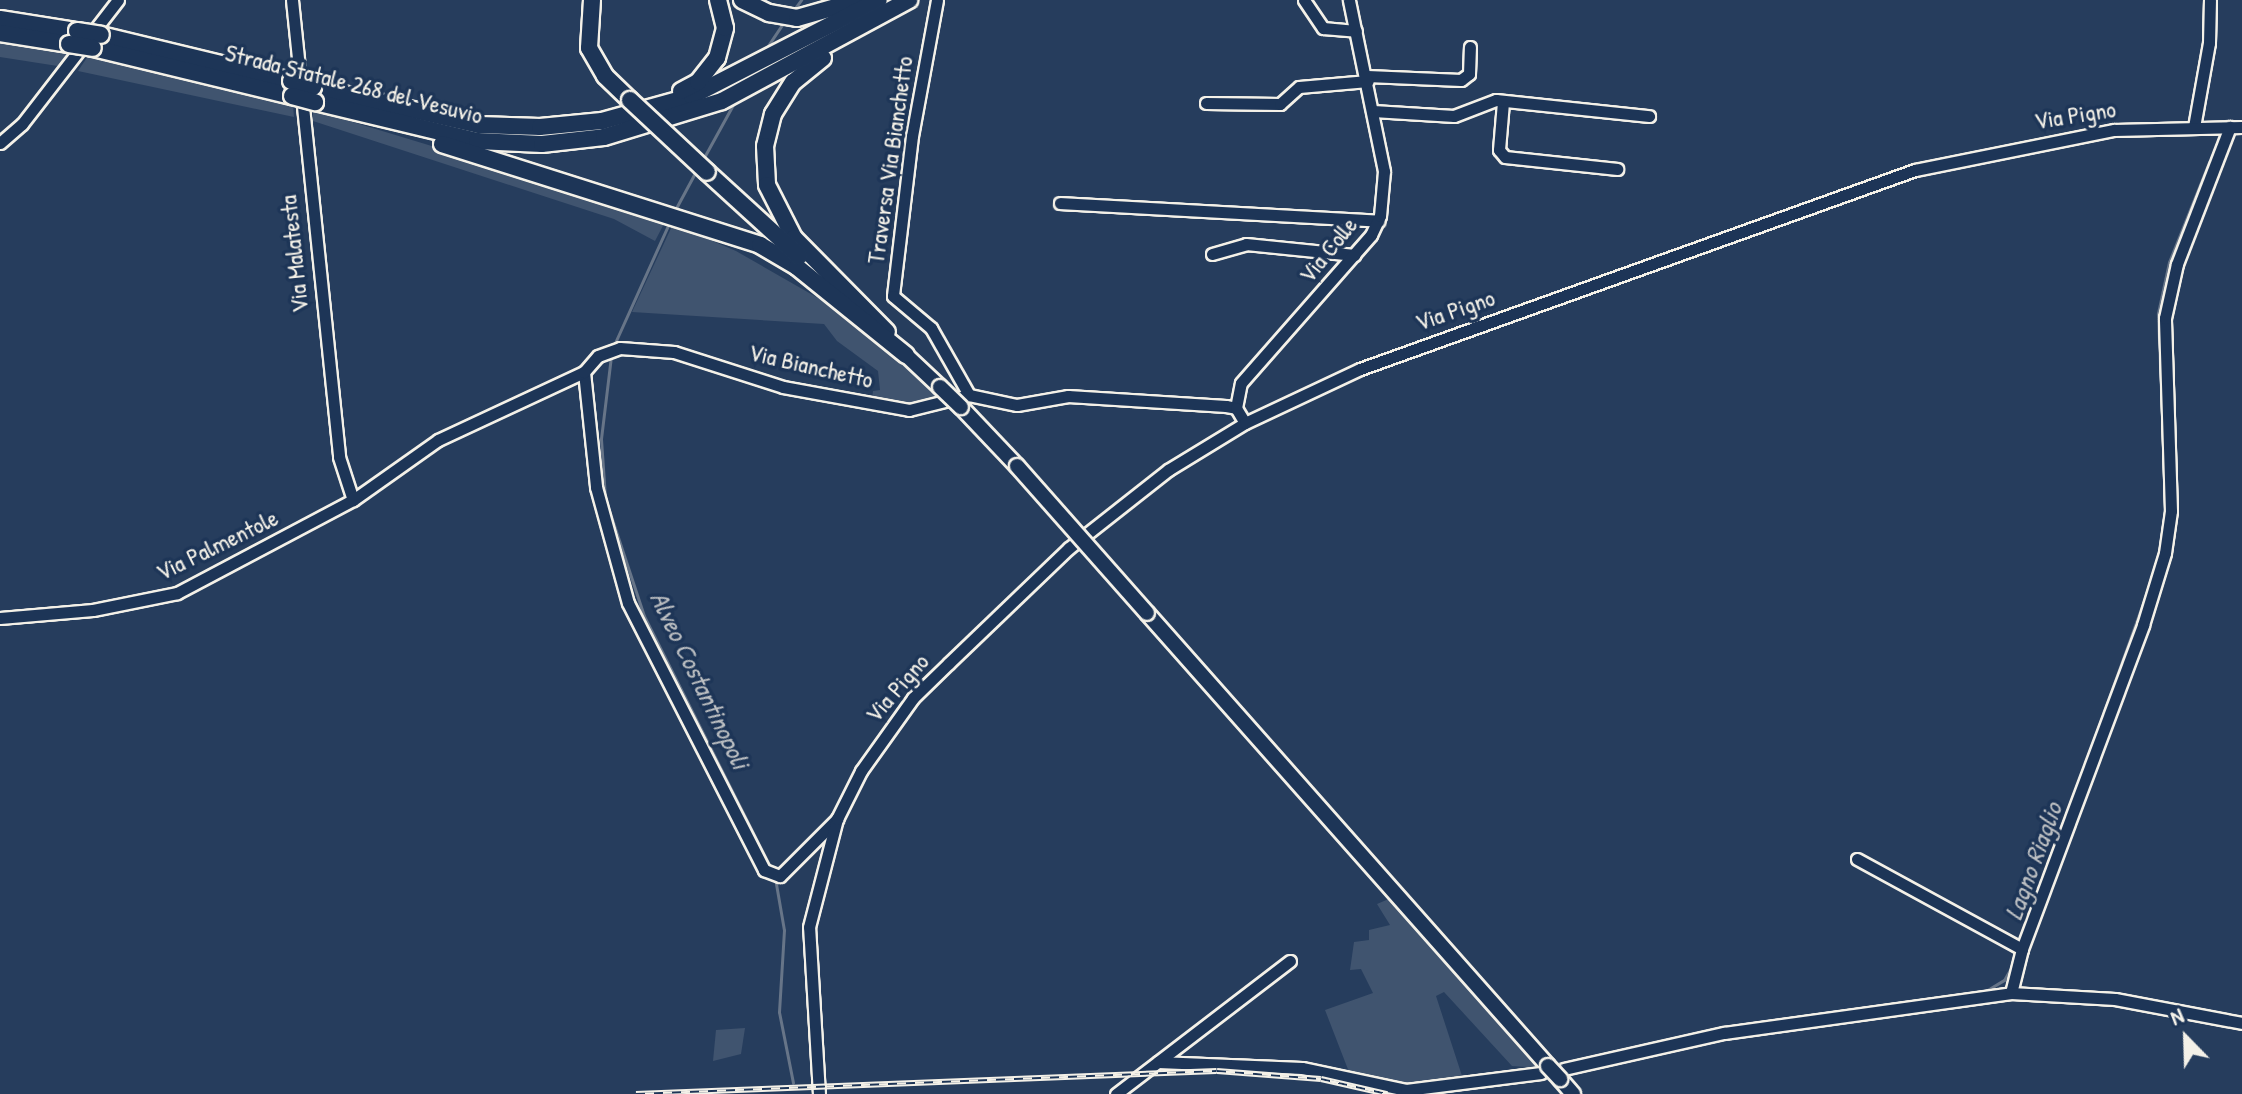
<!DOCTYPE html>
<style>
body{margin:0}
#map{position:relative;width:2242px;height:1094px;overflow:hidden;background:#263d5d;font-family:"Patrick Hand",sans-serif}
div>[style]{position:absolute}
.green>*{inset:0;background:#40546f}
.stream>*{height:3px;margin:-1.5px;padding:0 1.5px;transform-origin:1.5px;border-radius:1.5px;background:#677588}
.roads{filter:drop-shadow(2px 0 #f4f1e8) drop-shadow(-2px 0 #f4f1e8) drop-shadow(0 2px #f4f1e8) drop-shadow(0 -2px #f4f1e8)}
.minor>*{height:11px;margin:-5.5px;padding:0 5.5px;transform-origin:5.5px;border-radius:5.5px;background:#1d3557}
.major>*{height:14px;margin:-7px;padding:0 7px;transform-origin:7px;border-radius:7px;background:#1d3557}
.highway>*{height:16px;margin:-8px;padding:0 8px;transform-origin:8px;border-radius:8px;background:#1d3557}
.rail>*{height:6px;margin-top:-3px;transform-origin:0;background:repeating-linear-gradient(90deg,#1d3557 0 9px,#f4f1e8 0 18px);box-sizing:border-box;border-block:2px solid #f4f1e8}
.bridges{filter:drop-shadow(2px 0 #f4f1e8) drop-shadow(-2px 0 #f4f1e8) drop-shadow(0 2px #f4f1e8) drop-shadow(0 -2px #f4f1e8)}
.major-bridge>*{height:14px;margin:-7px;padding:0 7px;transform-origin:7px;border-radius:7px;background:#1d3557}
.highway-bridge>*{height:16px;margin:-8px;padding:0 8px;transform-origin:8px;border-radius:8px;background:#1d3557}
span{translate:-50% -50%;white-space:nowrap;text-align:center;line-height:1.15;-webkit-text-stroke:7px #1d3557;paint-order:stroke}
.street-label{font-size:24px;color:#f4f1e8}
.water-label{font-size:26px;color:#bcbfc2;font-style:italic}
.north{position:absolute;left:2146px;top:998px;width:80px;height:80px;-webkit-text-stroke:6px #1d3557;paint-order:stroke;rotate:337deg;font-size:22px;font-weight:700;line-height:32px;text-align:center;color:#f4f1e8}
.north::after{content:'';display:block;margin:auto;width:28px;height:36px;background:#f4f1e8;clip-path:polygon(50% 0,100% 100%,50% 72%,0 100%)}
</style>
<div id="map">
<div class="green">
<i style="clip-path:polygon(0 41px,67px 51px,74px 53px,64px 67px,0 57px)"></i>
<i style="clip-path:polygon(88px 56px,293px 105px,294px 117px,78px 71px)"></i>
<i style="clip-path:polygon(313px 110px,544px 180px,666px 220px,655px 241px,614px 219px,313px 121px)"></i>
<i style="clip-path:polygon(673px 224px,736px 251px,825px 302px,941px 396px,908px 406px,872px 399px,873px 391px,880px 390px,878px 371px,837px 341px,824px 324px,632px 312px)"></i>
<i style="clip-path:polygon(1391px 898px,1541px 1068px,1512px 1066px,1444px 992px,1436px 996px,1464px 1082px,1405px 1086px,1349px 1072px,1325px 1010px,1373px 993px,1361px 969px,1350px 970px,1354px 942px,1369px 940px,1369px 930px,1390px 925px,1377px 904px)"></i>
<i style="clip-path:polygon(745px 1028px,741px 1054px,713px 1061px,716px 1030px)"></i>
</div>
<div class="stream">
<i style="left:793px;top:11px;width:14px;rotate:-54deg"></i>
<i style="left:763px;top:53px;width:36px;rotate:-56deg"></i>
<i style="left:702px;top:161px;width:68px;rotate:-61.2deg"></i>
<i style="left:675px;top:210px;width:44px;rotate:-61.7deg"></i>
<i style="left:614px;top:345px;width:136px;rotate:-65.7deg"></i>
<i style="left:611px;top:356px;width:84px;rotate:96.9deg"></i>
<i style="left:601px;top:439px;width:59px;rotate:86.1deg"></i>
<i style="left:605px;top:498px;width:124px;rotate:71.7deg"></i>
<i style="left:644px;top:616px;width:281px;rotate:63.3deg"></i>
<i style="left:2166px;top:515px;width:202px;rotate:-92.3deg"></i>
<i style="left:2158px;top:313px;width:52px;rotate:-77.8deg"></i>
<i style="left:2169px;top:262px;width:108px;rotate:-68.2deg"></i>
<i style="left:2075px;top:792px;width:213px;rotate:-70.2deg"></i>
<i style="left:775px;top:878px;width:53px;rotate:80.2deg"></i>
<i style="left:784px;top:930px;width:82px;rotate:93.5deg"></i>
<i style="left:779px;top:1012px;width:72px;rotate:78.8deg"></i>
<i style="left:1984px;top:992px;width:23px;rotate:-31deg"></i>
<i style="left:2004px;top:980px;width:22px;rotate:-60deg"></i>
</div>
<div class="roads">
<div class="minor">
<i style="left:292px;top:0;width:459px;rotate:84.1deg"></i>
<i style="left:339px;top:457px;width:45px;rotate:72deg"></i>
<i style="left:937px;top:0;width:138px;rotate:100.4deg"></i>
<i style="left:912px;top:136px;width:161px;rotate:96.8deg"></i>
<i style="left:893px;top:296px;width:50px;rotate:40.1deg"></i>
<i style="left:931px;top:328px;width:77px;rotate:60.4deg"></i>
<i style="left:1304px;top:0;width:34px;rotate:56deg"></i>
<i style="left:1323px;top:28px;width:33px;rotate:5deg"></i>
<i style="left:1367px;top:76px;width:94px;rotate:2.4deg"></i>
<i style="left:1461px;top:80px;width:10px;rotate:-37deg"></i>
<i style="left:1469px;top:74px;width:27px;rotate:-88deg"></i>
<i style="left:1503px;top:102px;width:48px;rotate:94.8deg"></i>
<i style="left:1499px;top:150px;width:9px;rotate:49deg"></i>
<i style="left:1505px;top:157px;width:113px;rotate:6.1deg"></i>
<i style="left:1206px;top:103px;width:74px;rotate:0.8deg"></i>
<i style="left:1280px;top:104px;width:25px;rotate:-42deg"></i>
<i style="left:1299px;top:87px;width:69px;rotate:-5deg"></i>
<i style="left:1373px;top:111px;width:81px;rotate:3.5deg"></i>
<i style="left:1454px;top:116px;width:45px;rotate:-20.9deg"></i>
<i style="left:1496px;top:100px;width:154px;rotate:6deg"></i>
<i style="left:2194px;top:127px;width:85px;rotate:-79.9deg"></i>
<i style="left:2209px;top:43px;width:43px;rotate:-88.7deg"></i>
<i style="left:0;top:143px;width:29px;rotate:-41deg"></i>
<i style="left:22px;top:124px;width:157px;rotate:-52.3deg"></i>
<i style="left:1060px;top:203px;width:319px;rotate:3.2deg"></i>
<i style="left:1212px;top:254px;width:35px;rotate:-16deg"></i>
<i style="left:1246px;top:244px;width:109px;rotate:5.8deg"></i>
<i style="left:584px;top:372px;width:116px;rotate:84deg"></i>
<i style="left:596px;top:487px;width:120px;rotate:74.6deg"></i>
<i style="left:628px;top:603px;width:300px;rotate:63deg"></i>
<i style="left:764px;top:870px;width:17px;rotate:21deg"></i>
<i style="left:780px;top:876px;width:81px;rotate:-45deg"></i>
<i style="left:1236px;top:408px;width:25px;rotate:-79deg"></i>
<i style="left:1241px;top:383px;width:197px;rotate:-48.7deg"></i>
<i style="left:1371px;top:235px;width:21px;rotate:-65deg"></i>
<i style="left:1380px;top:216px;width:45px;rotate:-84.9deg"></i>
<i style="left:1384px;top:171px;width:175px;rotate:-101.6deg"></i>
<i style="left:0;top:618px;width:93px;rotate:-4.9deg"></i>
<i style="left:93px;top:610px;width:86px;rotate:-11.4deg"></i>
<i style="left:177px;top:593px;width:199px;rotate:-27.9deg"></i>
<i style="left:353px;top:500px;width:104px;rotate:-35.2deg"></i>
<i style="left:438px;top:440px;width:161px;rotate:-25deg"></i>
<i style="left:584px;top:372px;width:21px;rotate:-49deg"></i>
<i style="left:598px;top:356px;width:23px;rotate:-20deg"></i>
<i style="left:620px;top:348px;width:54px;rotate:4.2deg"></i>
<i style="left:674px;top:352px;width:114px;rotate:17.8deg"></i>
<i style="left:783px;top:387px;width:128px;rotate:10.3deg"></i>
<i style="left:909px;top:410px;width:62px;rotate:-14deg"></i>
<i style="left:969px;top:395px;width:49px;rotate:11.8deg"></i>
<i style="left:1017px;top:405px;width:52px;rotate:-10deg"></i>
<i style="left:1068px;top:396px;width:158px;rotate:3.6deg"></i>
<i style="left:1226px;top:406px;width:10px;rotate:11deg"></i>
<i style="left:1236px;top:408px;width:17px;rotate:59deg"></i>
<i style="left:1857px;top:859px;width:188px;rotate:28.6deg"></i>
<i style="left:2022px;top:949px;width:45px;rotate:104deg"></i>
<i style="left:2022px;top:949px;width:346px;rotate:-69.5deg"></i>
<i style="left:2143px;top:625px;width:75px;rotate:-73deg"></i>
<i style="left:2165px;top:553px;width:42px;rotate:-81.9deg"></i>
<i style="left:2171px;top:511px;width:193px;rotate:-91.8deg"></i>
<i style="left:2165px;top:318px;width:55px;rotate:-77.5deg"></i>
<i style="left:2177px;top:264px;width:147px;rotate:-68.9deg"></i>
<i style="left:1158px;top:1062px;width:144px;rotate:2.4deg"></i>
<i style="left:1302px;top:1068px;width:106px;rotate:11.9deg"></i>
<i style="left:1406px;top:1090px;width:136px;rotate:-7.2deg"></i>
<i style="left:1564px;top:1069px;width:164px;rotate:-12.7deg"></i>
<i style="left:1724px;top:1033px;width:290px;rotate:-7.9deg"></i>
<i style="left:2011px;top:993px;width:104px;rotate:3.3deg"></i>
<i style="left:2115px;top:999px;width:129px;rotate:10.7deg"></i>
<i style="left:819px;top:1094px;width:167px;rotate:-93.4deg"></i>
<i style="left:809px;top:927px;width:112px;rotate:-75.5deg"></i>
<i style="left:837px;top:819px;width:54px;rotate:-63.4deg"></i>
<i style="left:861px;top:771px;width:90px;rotate:-54.5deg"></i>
<i style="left:913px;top:698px;width:50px;rotate:-44.2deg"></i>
<i style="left:949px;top:663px;width:166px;rotate:-43.8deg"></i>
<i style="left:1069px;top:548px;width:126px;rotate:-38.2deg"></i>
<i style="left:1168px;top:470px;width:90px;rotate:-31.4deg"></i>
<i style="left:1245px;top:423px;width:127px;rotate:-25.2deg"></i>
<i style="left:1360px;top:369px;width:590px;rotate:-19.73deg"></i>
<i style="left:1915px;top:170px;width:203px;rotate:-11.4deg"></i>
<i style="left:2114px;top:130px;width:128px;rotate:-1.3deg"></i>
<i style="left:1116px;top:1094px;width:219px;rotate:-37.4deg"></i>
</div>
<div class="major">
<i style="left:906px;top:355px;width:47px;rotate:43.3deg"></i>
<i style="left:961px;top:407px;width:81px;rotate:46.5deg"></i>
<i style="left:1147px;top:613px;width:605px;rotate:48.48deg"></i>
<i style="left:1560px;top:1079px;width:20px;rotate:49deg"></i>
</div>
<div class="highway">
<i style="left:592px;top:0;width:48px;rotate:93.6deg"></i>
<i style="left:589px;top:48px;width:32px;rotate:60deg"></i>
<i style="left:605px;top:76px;width:35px;rotate:44deg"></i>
<i style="left:742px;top:0;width:30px;rotate:26deg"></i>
<i style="left:769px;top:13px;width:28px;rotate:10deg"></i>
<i style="left:797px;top:18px;width:66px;rotate:-15.9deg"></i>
<i style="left:0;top:19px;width:78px;rotate:8.9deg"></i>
<i style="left:0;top:33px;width:70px;rotate:9.1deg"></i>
<i style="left:101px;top:35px;width:195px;rotate:13.6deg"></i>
<i style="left:93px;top:48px;width:205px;rotate:13.6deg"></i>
<i style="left:823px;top:58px;width:38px;rotate:141deg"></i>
<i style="left:793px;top:82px;width:38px;rotate:122deg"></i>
<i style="left:773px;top:114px;width:33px;rotate:104deg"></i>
<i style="left:765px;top:146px;width:39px;rotate:87deg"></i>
<i style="left:767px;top:185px;width:59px;rotate:63deg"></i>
<i style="left:794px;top:238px;width:132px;rotate:45.3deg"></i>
<i style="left:313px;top:87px;width:170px;rotate:12.9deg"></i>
<i style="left:479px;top:125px;width:61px;rotate:1.9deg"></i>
<i style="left:540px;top:127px;width:62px;rotate:-5.5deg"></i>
<i style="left:602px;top:121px;width:93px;rotate:-15.5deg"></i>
<i style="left:692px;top:96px;width:210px;rotate:-27.2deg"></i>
<i style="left:681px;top:91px;width:19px;rotate:-28deg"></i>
<i style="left:698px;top:82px;width:31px;rotate:-52deg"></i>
<i style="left:717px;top:58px;width:31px;rotate:-75deg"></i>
<i style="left:725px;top:28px;width:29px;rotate:-104deg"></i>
<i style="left:315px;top:102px;width:167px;rotate:13.5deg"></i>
<i style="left:477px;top:141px;width:65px;rotate:2.6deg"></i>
<i style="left:542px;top:144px;width:62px;rotate:-6.4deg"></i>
<i style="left:604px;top:137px;width:123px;rotate:-17deg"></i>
<i style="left:722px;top:101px;width:213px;rotate:-28.4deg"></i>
<i style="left:442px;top:144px;width:334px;rotate:17.6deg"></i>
<i style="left:760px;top:245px;width:43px;rotate:30.7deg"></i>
<i style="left:797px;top:267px;width:140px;rotate:38.9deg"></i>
<i style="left:707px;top:172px;width:125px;rotate:42.4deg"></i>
</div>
</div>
<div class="rail">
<i style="left:636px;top:1094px;width:581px;rotate:-2.27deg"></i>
<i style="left:1217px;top:1071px;width:104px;rotate:4.4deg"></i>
<i style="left:1321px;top:1079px;width:68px;rotate:12.8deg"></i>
</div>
<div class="bridges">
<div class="major-bridge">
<i style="left:940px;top:387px;width:29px;rotate:44deg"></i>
<i style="left:1017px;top:466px;width:196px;rotate:48.5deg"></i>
<i style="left:1548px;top:1066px;width:18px;rotate:47deg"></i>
</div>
<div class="highway-bridge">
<i style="left:77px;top:31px;width:24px;rotate:9deg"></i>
<i style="left:69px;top:44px;width:24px;rotate:9deg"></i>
<i style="left:291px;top:81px;width:23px;rotate:15deg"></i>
<i style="left:292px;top:96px;width:24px;rotate:15deg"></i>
<i style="left:630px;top:100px;width:105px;rotate:43.1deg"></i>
</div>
</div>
<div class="street-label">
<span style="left:354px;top:84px;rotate:14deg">Strada Statale 268 del Vesuvio</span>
<span style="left:2075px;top:115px;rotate:-9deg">Via Pigno</span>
<span style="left:890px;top:160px;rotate:-82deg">Traversa Via Bianchetto</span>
<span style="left:1328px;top:250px;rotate:-51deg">Via Colle</span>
<span style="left:294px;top:254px;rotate:-96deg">Via Malatesta</span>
<span style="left:1455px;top:310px;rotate:-19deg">Via Pigno</span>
<span style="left:811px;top:366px;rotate:13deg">Via Bianchetto</span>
<span style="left:217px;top:545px;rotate:-26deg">Via Palmentole</span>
<span style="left:897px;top:688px;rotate:-49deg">Via Pigno</span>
</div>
<div class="water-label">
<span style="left:700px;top:680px;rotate:64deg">Alveo Costantinopoli</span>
<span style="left:2033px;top:861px;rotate:-70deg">Lagno Riaglio</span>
</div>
<div class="north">N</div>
</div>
